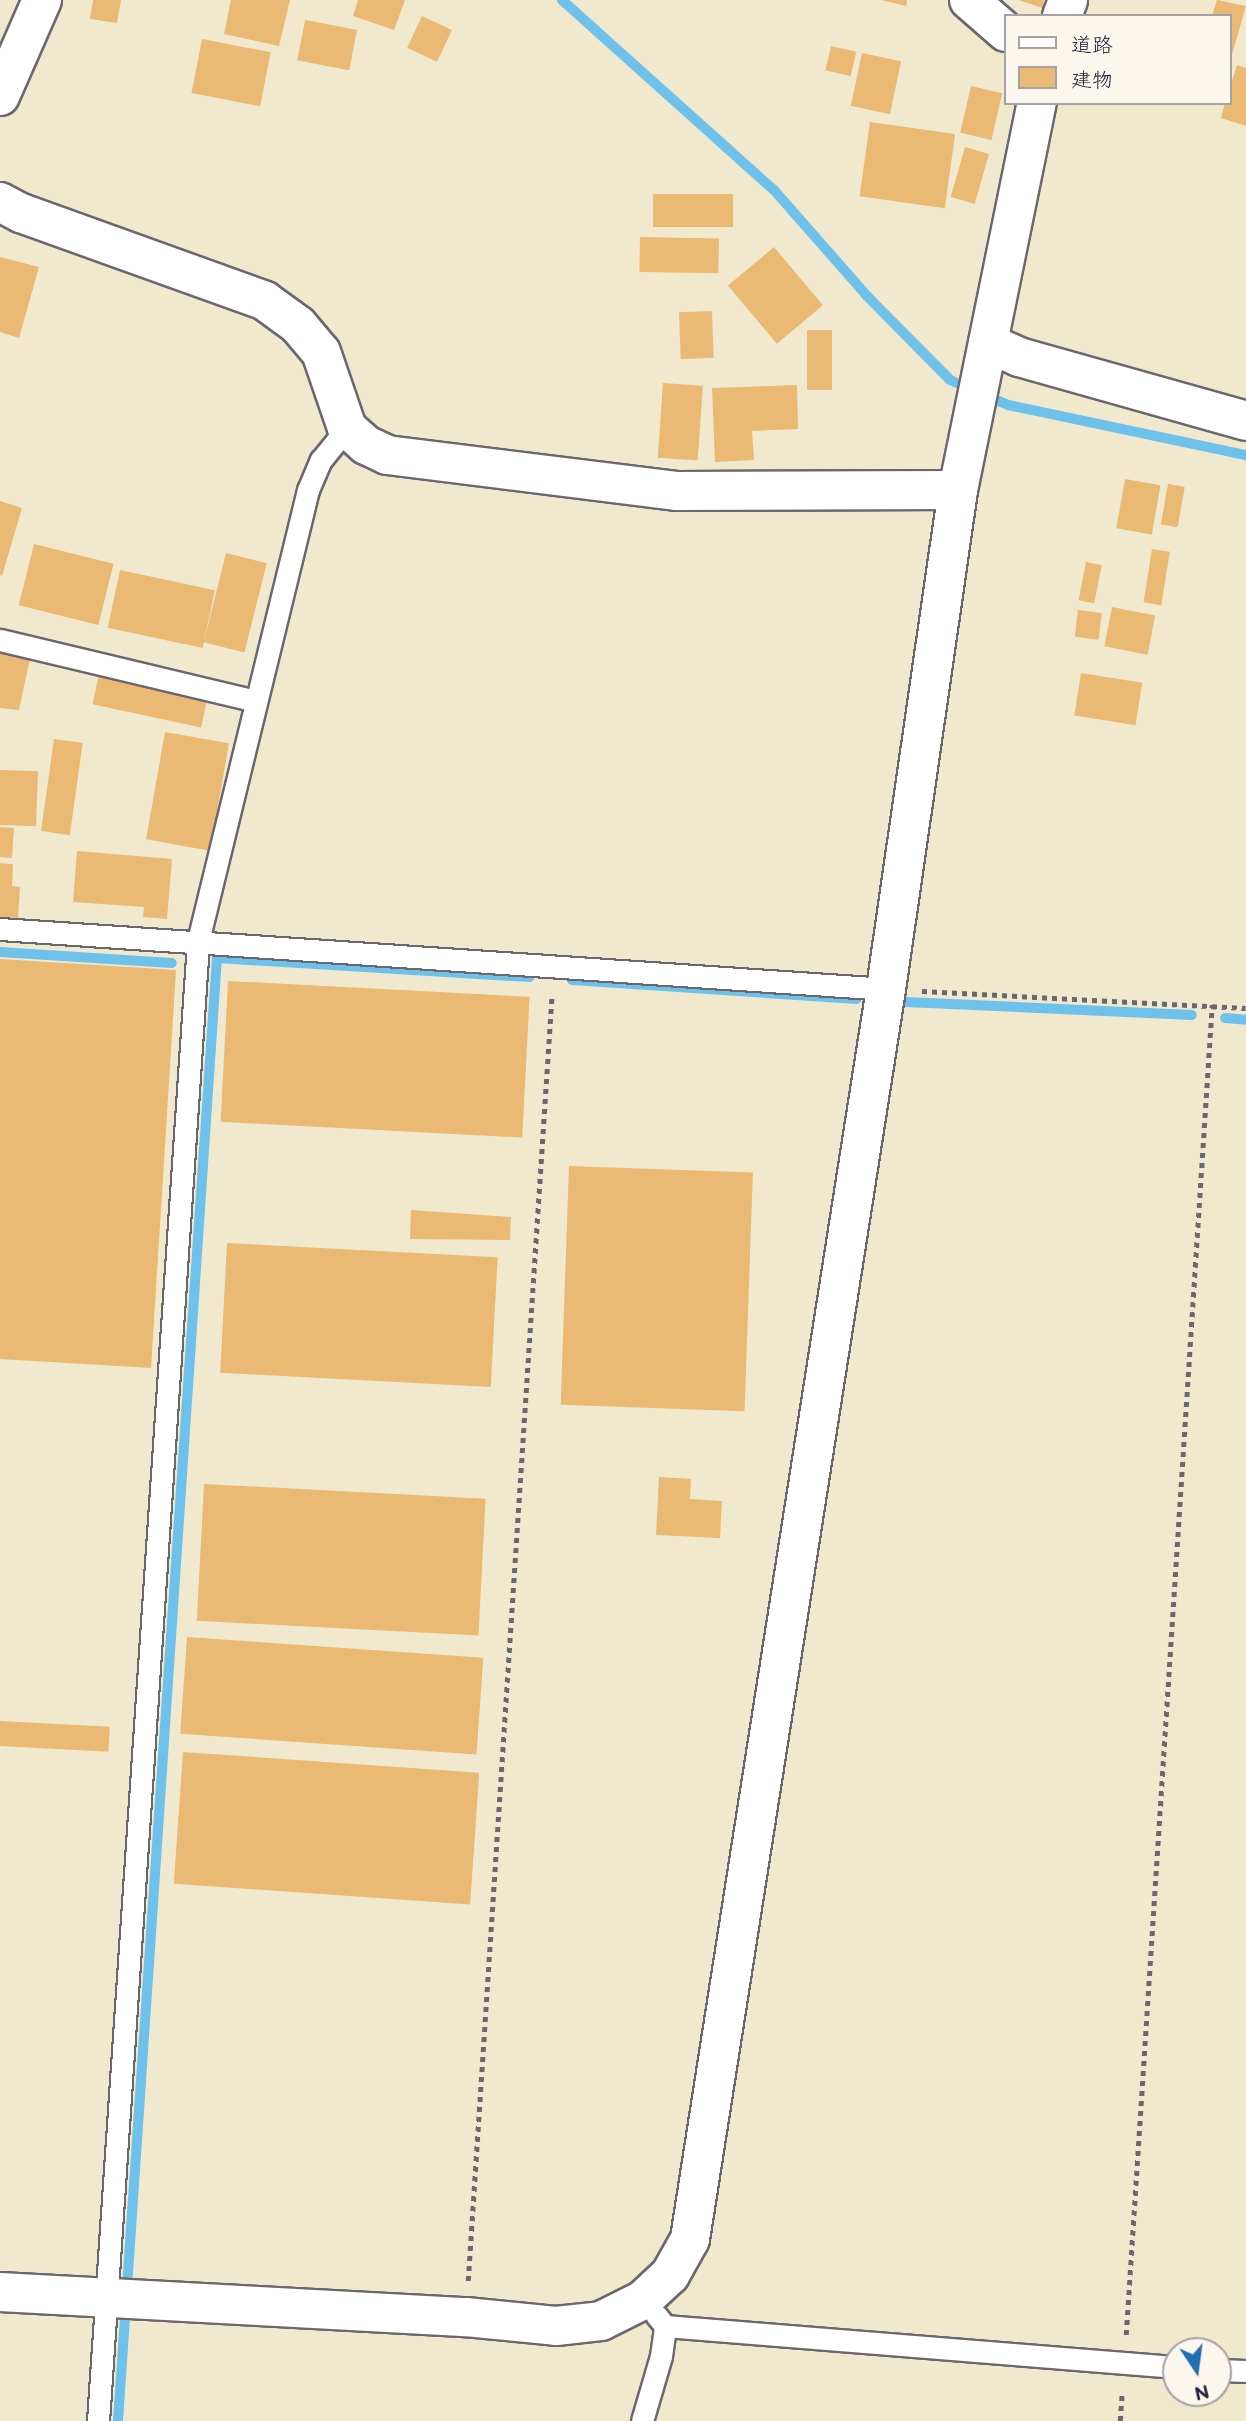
<!DOCTYPE html>
<meta charset="utf-8">
<style>
body{margin:0}
#map{position:relative;width:1246px;height:2421px;overflow:hidden;background:#f1e9ce;font-family:"Balsamiq Sans","Klee One",sans-serif}
div>[style]{position:absolute}
.stream>*{height:10px;margin:-5px;padding:0 5px;transform-origin:5px;border-radius:5px;background:#6ec1ea}
.building>*{inset:0;background:#eab974;transform-origin:0 0}
.path>*{height:4.5px;margin-top:-2.25px;transform-origin:0;background:repeating-linear-gradient(90deg,#6a686e 0 5px,transparent 0 10px)}
.roads{filter:drop-shadow(2px 0 #6a686e) drop-shadow(-2px 0 #6a686e) drop-shadow(0 2px #6a686e) drop-shadow(0 -2px #6a686e)}
.service>*{height:21px;margin:-10.5px;padding:0 10.5px;transform-origin:10.5px;border-radius:10.5px;background:#fff}
.minor>*{height:38px;margin:-19px;padding:0 19px;transform-origin:19px;border-radius:19px;background:#fff}
span{translate:-50% -50%;white-space:nowrap;text-align:center;line-height:1.15;-webkit-text-stroke:6px #fbf7ec;paint-order:stroke}
.legend{position:absolute;left:1004px;top:14px;width:228px;height:91px;box-sizing:border-box;background:#fbf7ec;border:2px solid #a4a2a5;margin:0;padding:9px 12px;list-style:none;font-size:21px;color:#22223b}
.legend li{display:flex;align-items:center;gap:14px;height:35px}
.legend b{width:35px;border:2px solid #a4a2a5}
.north{position:absolute;left:1162px;top:2337px;width:70px;height:70px;box-sizing:border-box;background:#fbf7ec;border:2px solid #a4a2a5;border-radius:50%;rotate:167deg;font-size:19px;font-weight:700;line-height:28px;text-align:center;color:#22223b}
.north::after{content:'';display:block;margin:auto;width:24px;height:32px;background:#1f6fb2;clip-path:polygon(50% 0,100% 100%,50% 72%,0 100%)}
</style>
<div id="map">
<div class="stream">
<i style="left:562px;top:0;width:285px;rotate:41.9deg"></i>
<i style="left:774px;top:190px;width:141px;rotate:48.7deg"></i>
<i style="left:867px;top:296px;width:118px;rotate:45.3deg"></i>
<i style="left:950px;top:380px;width:63px;rotate:23.3deg"></i>
<i style="left:1008px;top:405px;width:243px;rotate:11.9deg"></i>
<i style="left:0;top:952px;width:172px;rotate:3.7deg"></i>
<i style="left:572px;top:980px;width:285px;rotate:3.8deg"></i>
<i style="left:906px;top:1002px;width:286px;rotate:2.6deg"></i>
<i style="left:1225px;top:1018px;width:21px;rotate:5deg"></i>
<i style="left:118px;top:2421px;width:1466px;rotate:-86.13deg"></i>
<i style="left:217px;top:958px;width:313px;rotate:3.5deg"></i>
</div>
<div class="building">
<i style="clip-path:polygon(93px 0,121px 0,117px 23px,90px 19px)"></i>
<i style="clip-path:polygon(231px 0,290px 0,279px 46px,224px 34px)"></i>
<i style="clip-path:polygon(358px 0,405px 0,394px 30px,353px 16px)"></i>
<i style="clip-path:polygon(881px 0,907px 0,906px 6px)"></i>
<i style="clip-path:polygon(1019px 0,1044px 0,1042px 8px)"></i>
<i style="clip-path:polygon(1217px 0,1246px 6px,1231px 58px,1230px 16px,1212px 16px)"></i>
<i style="left:422px;top:16px;width:33px;height:35px;rotate:25deg"></i>
<i style="left:305px;top:20px;width:53px;height:41px;rotate:11deg"></i>
<i style="left:202px;top:39px;width:70px;height:55px;rotate:11deg"></i>
<i style="left:831px;top:46px;width:26px;height:25px;rotate:13deg"></i>
<i style="left:862px;top:53px;width:40px;height:54px;rotate:12deg"></i>
<i style="clip-path:polygon(1237px 65px,1246px 68px,1246px 126px,1221px 118px,1225px 103px,1230px 103px,1230px 87px)"></i>
<i style="left:971px;top:86px;width:32px;height:48px;rotate:13deg"></i>
<i style="left:870px;top:122px;width:86px;height:75px;rotate:8deg"></i>
<i style="left:965px;top:147px;width:25px;height:52px;rotate:16deg"></i>
<i style="left:653px;top:194px;width:80px;height:33px"></i>
<i style="left:640px;top:237px;width:79px;height:35px;rotate:1deg"></i>
<i style="left:774px;top:247px;width:76px;height:60px;rotate:50deg"></i>
<i style="clip-path:polygon(0 257px,39px 267px,19px 338px,0 332px)"></i>
<i style="left:712px;top:311px;width:47px;height:33px;rotate:88deg"></i>
<i style="left:807px;top:330px;width:25px;height:60px"></i>
<i style="left:663px;top:383px;width:40px;height:75px;rotate:4deg"></i>
<i style="clip-path:polygon(797px 385px,798px 429px,752px 431px,754px 460px,715px 462px,712px 388px)"></i>
<i style="left:1125px;top:479px;width:36px;height:50px;rotate:10deg"></i>
<i style="left:1168px;top:484px;width:17px;height:41px;rotate:10deg"></i>
<i style="clip-path:polygon(0 501px,22px 508px,2px 576px,0 575px)"></i>
<i style="left:34px;top:544px;width:82px;height:63px;rotate:14deg"></i>
<i style="left:1152px;top:549px;width:18px;height:54px;rotate:9deg"></i>
<i style="left:226px;top:553px;width:42px;height:92px;rotate:14deg"></i>
<i style="left:1086px;top:562px;width:16px;height:39px;rotate:11deg"></i>
<i style="left:120px;top:570px;width:97px;height:59px;rotate:12deg"></i>
<i style="left:1112px;top:607px;width:44px;height:40px;rotate:11deg"></i>
<i style="left:1078px;top:610px;width:24px;height:27px;rotate:7deg"></i>
<i style="clip-path:polygon(0 653px,30px 659px,19px 710px,0 708px)"></i>
<i style="left:1081px;top:673px;width:62px;height:43px;rotate:9deg"></i>
<i style="left:99px;top:674px;width:111px;height:31px;rotate:12deg"></i>
<i style="left:165px;top:732px;width:65px;height:109px;rotate:10deg"></i>
<i style="left:54px;top:739px;width:29px;height:93px;rotate:8deg"></i>
<i style="left:0;top:770px;width:38px;height:55px;rotate:2deg"></i>
<i style="clip-path:polygon(0 827px,14px 828px,12px 858px,0 857px)"></i>
<i style="clip-path:polygon(77px 851px,172px 859px,167px 919px,143px 917px,144px 907px,73px 902px)"></i>
<i style="clip-path:polygon(0 863px,13px 864px,12px 886px,20px 887px,18px 918px,0 917px)"></i>
<i style="clip-path:polygon(0 959px,176px 970px,151px 1368px,0 1359px)"></i>
<i style="left:228px;top:981px;width:302px;height:141px;rotate:3deg"></i>
<i style="left:569px;top:1166px;width:184px;height:239px;rotate:2deg"></i>
<i style="clip-path:polygon(411px 1210px,511px 1217px,510px 1240px,410px 1239px)"></i>
<i style="left:227px;top:1243px;width:271px;height:130px;rotate:3deg"></i>
<i style="clip-path:polygon(659px 1477px,691px 1479px,690px 1499px,722px 1501px,720px 1538px,656px 1535px)"></i>
<i style="left:204px;top:1484px;width:282px;height:137px;rotate:3deg"></i>
<i style="left:187px;top:1637px;width:297px;height:97px;rotate:4deg"></i>
<i style="left:0;top:1721px;width:110px;height:25px;rotate:3deg"></i>
<i style="left:183px;top:1752px;width:297px;height:132px;rotate:4deg"></i>
</div>
<div class="path">
<i style="left:922px;top:991px;width:324px;rotate:3deg"></i>
<i style="left:468px;top:2281px;width:1290px;rotate:-86.27deg"></i>
<i style="left:1126px;top:2335px;width:1333px;rotate:-86.3deg"></i>
<i style="left:1120px;top:2421px;width:29px;rotate:-86deg"></i>
</div>
<div class="roads">
<div class="service">
<i style="left:0;top:640px;width:263px;rotate:13.4deg"></i>
<i style="left:0;top:929px;width:888px;rotate:3.87deg"></i>
<i style="left:665px;top:2326px;width:513px;rotate:4.59deg"></i>
<i style="left:1218px;top:2370px;width:28px;rotate:2deg"></i>
<i style="left:98px;top:2421px;width:1483px;rotate:-86.13deg"></i>
<i style="left:198px;top:941px;width:464px;rotate:-76.3deg"></i>
<i style="left:308px;top:490px;width:33px;rotate:-67deg"></i>
<i style="left:321px;top:460px;width:41px;rotate:-50.9deg"></i>
<i style="left:642px;top:2421px;width:68px;rotate:-73.7deg"></i>
<i style="left:661px;top:2356px;width:30px;rotate:-82deg"></i>
<i style="left:665px;top:2326px;width:14px;rotate:-129deg"></i>
</div>
<div class="minor">
<i style="left:969px;top:0;width:49px;rotate:40.9deg"></i>
<i style="left:1062px;top:16px;width:17px;rotate:-69deg"></i>
<i style="left:0;top:96px;width:105px;rotate:-66.4deg"></i>
<i style="left:0;top:202px;width:24px;rotate:28deg"></i>
<i style="left:21px;top:213px;width:259px;rotate:19.8deg"></i>
<i style="left:265px;top:301px;width:41px;rotate:36deg"></i>
<i style="left:298px;top:325px;width:35px;rotate:50deg"></i>
<i style="left:321px;top:352px;width:80px;rotate:71.1deg"></i>
<i style="left:347px;top:428px;width:25px;rotate:42deg"></i>
<i style="left:366px;top:445px;width:23px;rotate:25deg"></i>
<i style="left:387px;top:455px;width:291px;rotate:7.1deg"></i>
<i style="left:676px;top:491px;width:282px;rotate:-0.2deg"></i>
<i style="left:988px;top:343px;width:34px;rotate:24deg"></i>
<i style="left:1019px;top:357px;width:236px;rotate:15.7deg"></i>
<i style="left:0;top:2292px;width:467px;rotate:3.1deg"></i>
<i style="left:466px;top:2317px;width:90px;rotate:5.7deg"></i>
<i style="left:556px;top:2326px;width:45px;rotate:-6.3deg"></i>
<i style="left:601px;top:2321px;width:47px;rotate:-26.6deg"></i>
<i style="left:643px;top:2300px;width:37px;rotate:-43deg"></i>
<i style="left:670px;top:2275px;width:41px;rotate:-60.9deg"></i>
<i style="left:690px;top:2239px;width:1265px;rotate:-81.09deg"></i>
<i style="left:886px;top:989px;width:504px;rotate:-81.79deg"></i>
<i style="left:958px;top:490px;width:395px;rotate:-78.5deg"></i>
</div>
</div>
<ul class="legend">
<li><b style="height:9px;background:#fff"></b>道路</li>
<li><b style="height:19px;background:#eab974"></b>建物</li>
</ul>
<div class="north">N</div>
</div>
